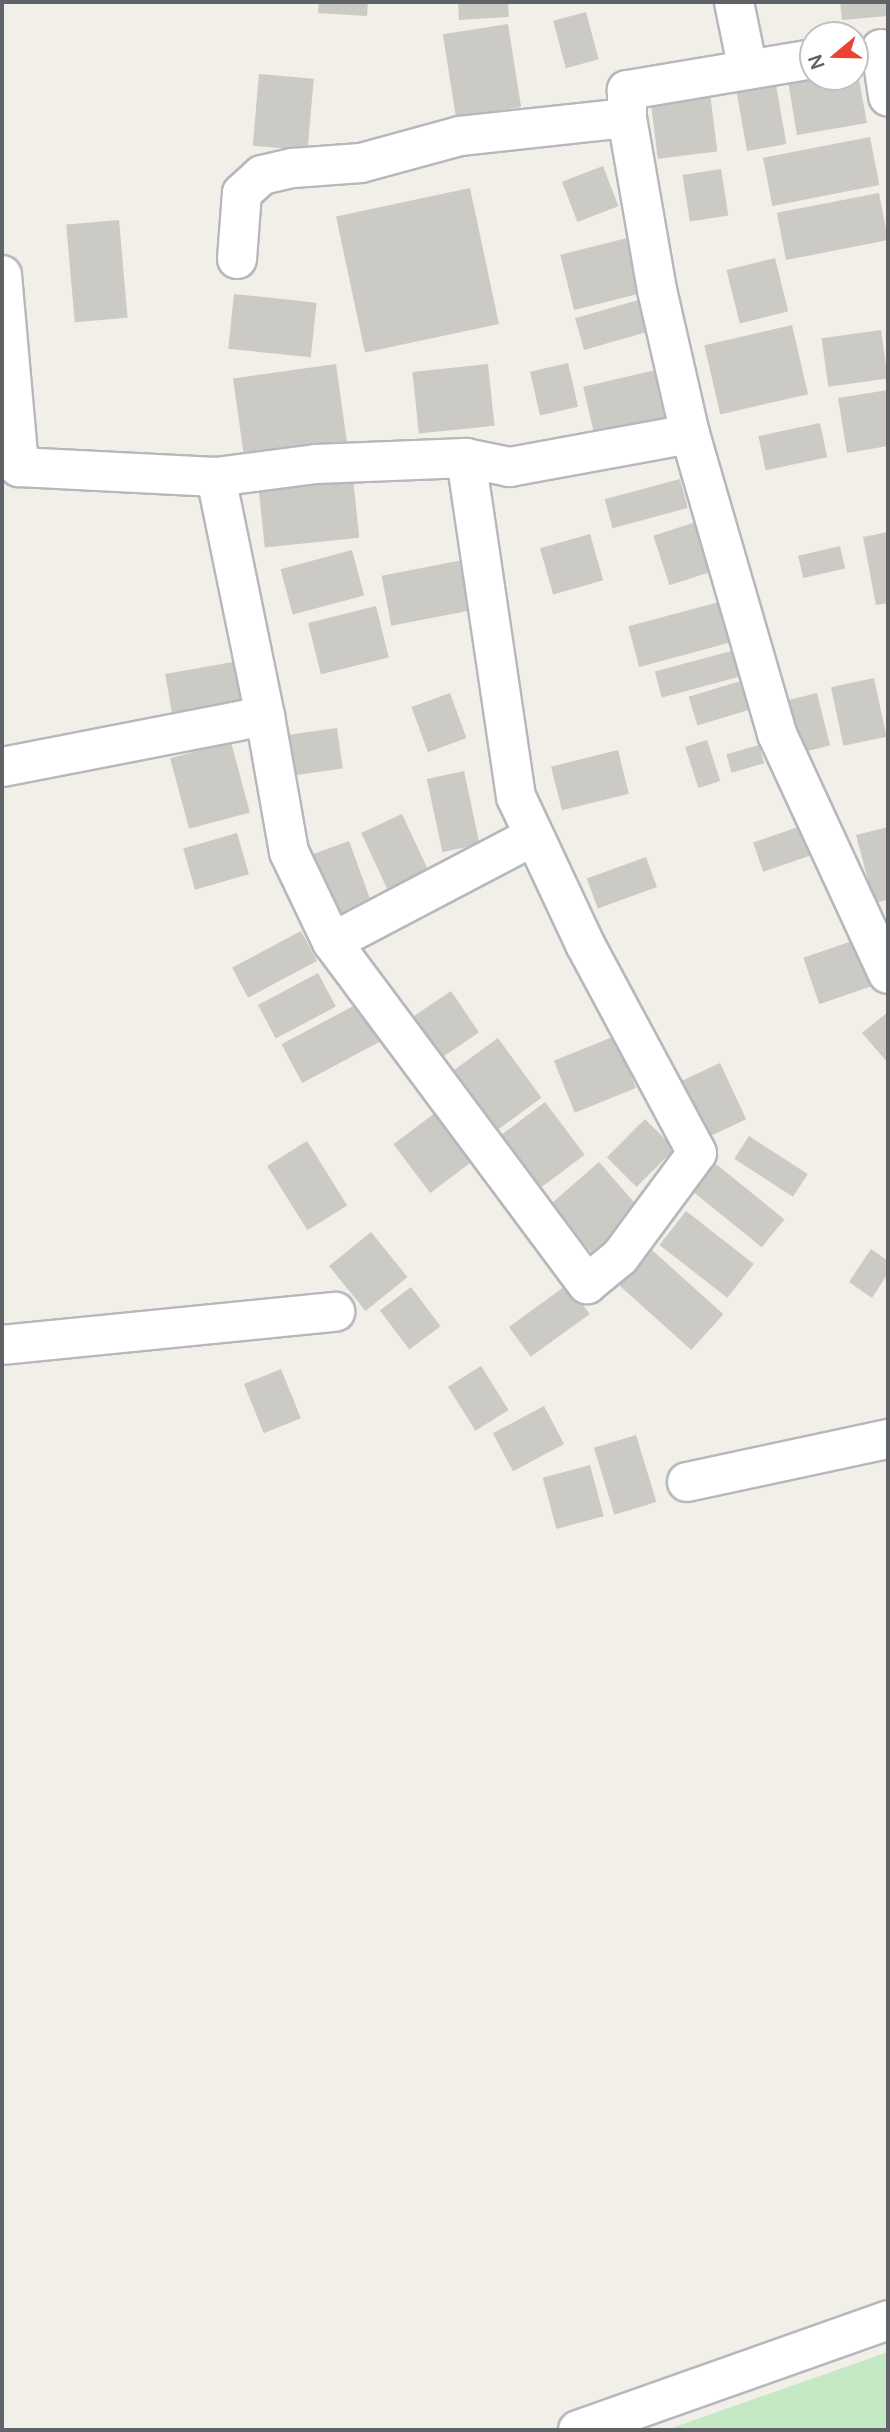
<!DOCTYPE html>
<style>
body{margin:0}
#map{position:relative;width:890px;height:2432px;overflow:hidden;background:#f1efe8;font-family:Manrope,sans-serif}
div>[style]{position:absolute}
.green>*{inset:0;background:#c5e8c5}
.building>*{inset:0;background:#cccac5;transform-origin:0 0}
.roads{filter:drop-shadow(2px 0 #b5b8bc) drop-shadow(-2px 0 #b5b8bc) drop-shadow(0 2px #b5b8bc) drop-shadow(0 -2px #b5b8bc)}
.minor>*{height:38px;margin:-19px;padding:0 19px;transform-origin:19px;border-radius:19px;background:#fff}
span{translate:-50% -50%;white-space:nowrap;text-align:center;line-height:1.15;-webkit-text-stroke:6px #fff;paint-order:stroke}
.frame{position:absolute;inset:0;border:4px solid #5f6368;pointer-events:none}
.north{position:absolute;left:799px;top:21px;width:70px;height:70px;box-sizing:border-box;background:#fff;border:2px solid #bfc1c3;border-radius:50%;rotate:251deg;font-size:19px;font-weight:700;line-height:28px;text-align:center;color:#5f6368}
.north::after{content:'';display:block;margin:auto;width:24px;height:32px;background:#ea4335;clip-path:polygon(50% 0,100% 100%,50% 72%,0 100%)}
</style>
<div id="map">
<div class="green">
<i style="clip-path:polygon(888px 2352px,888px 2430px,666px 2430px)"></i>
</div>
<div class="building">
<i style="clip-path:polygon(319px 2px,368px 2px,367px 16px,318px 13px)"></i>
<i style="clip-path:polygon(458px 2px,508px 2px,509px 17px,459px 20px)"></i>
<i style="clip-path:polygon(840px 2px,888px 2px,888px 16px,842px 20px)"></i>
<i style="left:586px;top:12px;width:49px;height:34px;rotate:75deg"></i>
<i style="left:508px;top:24px;width:84px;height:66px;rotate:81deg"></i>
<i style="clip-path:polygon(855px 69px,857px 69px,867px 123px,797px 135px,788px 81px,813px 77px,855px 77px)"></i>
<i style="left:259px;top:74px;width:55px;height:72px;rotate:5deg"></i>
<i style="left:709px;top:84px;width:68px;height:60px;rotate:83deg"></i>
<i style="left:776px;top:85px;width:60px;height:40px;rotate:80deg"></i>
<i style="left:870px;top:137px;width:49px;height:109px;rotate:79deg"></i>
<i style="left:603px;top:166px;width:43px;height:44px;rotate:69deg"></i>
<i style="left:721px;top:169px;width:47px;height:39px;rotate:81deg"></i>
<i style="left:470px;top:188px;width:139px;height:137px;rotate:78deg"></i>
<i style="left:879px;top:193px;width:48px;height:104px;rotate:79deg"></i>
<i style="left:119px;top:220px;width:98px;height:53px;rotate:85deg"></i>
<i style="left:635px;top:236px;width:57px;height:77px;rotate:76deg"></i>
<i style="left:775px;top:258px;width:55px;height:50px;rotate:76deg"></i>
<i style="left:234px;top:294px;width:83px;height:55px;rotate:6deg"></i>
<i style="left:649px;top:297px;width:33px;height:77px;rotate:74deg"></i>
<i style="left:792px;top:325px;width:71px;height:90px;rotate:77deg"></i>
<i style="left:881px;top:330px;width:49px;height:60px;rotate:82deg"></i>
<i style="left:568px;top:363px;width:45px;height:39px;rotate:77deg"></i>
<i style="left:336px;top:364px;width:80px;height:104px;rotate:82deg"></i>
<i style="left:488px;top:364px;width:62px;height:76px;rotate:84deg"></i>
<i style="left:669px;top:367px;width:52px;height:88px;rotate:77deg"></i>
<i style="clip-path:polygon(888px 390px,888px 446px,847px 453px,838px 398px)"></i>
<i style="left:820px;top:423px;width:35px;height:63px;rotate:78deg"></i>
<i style="left:353px;top:478px;width:60px;height:95px;rotate:84deg"></i>
<i style="left:680px;top:479px;width:30px;height:78px;rotate:75deg"></i>
<i style="left:699px;top:521px;width:52px;height:48px;rotate:72deg"></i>
<i style="clip-path:polygon(888px 532px,888px 603px,876px 605px,863px 537px)"></i>
<i style="left:590px;top:534px;width:48px;height:52px;rotate:74deg"></i>
<i style="left:840px;top:546px;width:23px;height:43px;rotate:77deg"></i>
<i style="left:352px;top:550px;width:47px;height:74px;rotate:75deg"></i>
<i style="left:468px;top:559px;width:51px;height:88px;rotate:79deg"></i>
<i style="left:723px;top:601px;width:42px;height:98px;rotate:75deg"></i>
<i style="left:376px;top:606px;width:53px;height:70px;rotate:76deg"></i>
<i style="left:735px;top:650px;width:27px;height:83px;rotate:75deg"></i>
<i style="left:239px;top:661px;width:41px;height:75px;rotate:80deg"></i>
<i style="left:874px;top:678px;width:60px;height:44px;rotate:78deg"></i>
<i style="left:747px;top:679px;width:30px;height:61px;rotate:73deg"></i>
<i style="left:450px;top:693px;width:48px;height:41px;rotate:70deg"></i>
<i style="left:817px;top:693px;width:54px;height:34px;rotate:76deg"></i>
<i style="left:337px;top:728px;width:41px;height:54px;rotate:82deg"></i>
<i style="left:707px;top:740px;width:43px;height:23px;rotate:72deg"></i>
<i style="left:231px;top:742px;width:73px;height:63px;rotate:75deg"></i>
<i style="left:759px;top:745px;width:19px;height:34px;rotate:74deg"></i>
<i style="left:618px;top:750px;width:45px;height:69px;rotate:76deg"></i>
<i style="left:464px;top:771px;width:75px;height:38px;rotate:78deg"></i>
<i style="left:402px;top:814px;width:65px;height:45px;rotate:65deg"></i>
<i style="left:807px;top:824px;width:31px;height:57px;rotate:71deg"></i>
<i style="clip-path:polygon(888px 827px,888px 900px,874px 903px,856px 835px)"></i>
<i style="left:237px;top:833px;width:43px;height:56px;rotate:74deg"></i>
<i style="left:349px;top:841px;width:67px;height:41px;rotate:70deg"></i>
<i style="left:646px;top:857px;width:32px;height:63px;rotate:70deg"></i>
<i style="left:301px;top:931px;width:34px;height:78px;rotate:62deg"></i>
<i style="left:861px;top:938px;width:49px;height:61px;rotate:71deg"></i>
<i style="left:318px;top:973px;width:38px;height:68px;rotate:62deg"></i>
<i style="left:451px;top:991px;width:50px;height:51px;rotate:56deg"></i>
<i style="left:361px;top:1002px;width:44px;height:90px;rotate:62deg"></i>
<i style="clip-path:polygon(888px 1012px,888px 1063px,862px 1033px)"></i>
<i style="left:615px;top:1036px;width:56px;height:66px;rotate:68deg"></i>
<i style="left:498px;top:1038px;width:74px;height:54px;rotate:54deg"></i>
<i style="left:720px;top:1063px;width:62px;height:42px;rotate:65deg"></i>
<i style="left:545px;top:1102px;width:66px;height:63px;rotate:53deg"></i>
<i style="left:435px;top:1113px;width:61px;height:52px;rotate:53deg"></i>
<i style="left:645px;top:1119px;width:42px;height:54px;rotate:45deg"></i>
<i style="left:749px;top:1136px;width:70px;height:27px;rotate:33deg"></i>
<i style="left:307px;top:1141px;width:76px;height:47px;rotate:58deg"></i>
<i style="left:599px;top:1162px;width:67px;height:65px;rotate:49deg"></i>
<i style="left:716px;top:1164px;width:88px;height:36px;rotate:39deg"></i>
<i style="left:686px;top:1211px;width:86px;height:43px;rotate:38deg"></i>
<i style="left:371px;top:1232px;width:58px;height:54px;rotate:51deg"></i>
<i style="clip-path:polygon(871px 1249px,888px 1261px,888px 1273px,872px 1298px,849px 1282px)"></i>
<i style="left:652px;top:1250px;width:96px;height:48px;rotate:42deg"></i>
<i style="left:568px;top:1284px;width:37px;height:73px;rotate:54deg"></i>
<i style="left:411px;top:1287px;width:49px;height:39px;rotate:53deg"></i>
<i style="left:481px;top:1366px;width:52px;height:39px;rotate:58deg"></i>
<i style="left:281px;top:1369px;width:53px;height:40px;rotate:68deg"></i>
<i style="left:544px;top:1406px;width:43px;height:58px;rotate:62deg"></i>
<i style="left:636px;top:1435px;width:70px;height:44px;rotate:73deg"></i>
<i style="left:590px;top:1465px;width:53px;height:49px;rotate:75deg"></i>
</div>
<div class="roads">
<div class="minor">
<i style="left:734px;top:2px;width:69px;rotate:78.4deg"></i>
<i style="left:881px;top:49px;width:48px;rotate:81.5deg"></i>
<i style="left:813px;top:59px;width:189px;rotate:170.5deg"></i>
<i style="left:627px;top:90px;width:28px;rotate:90deg"></i>
<i style="left:627px;top:118px;width:175px;rotate:80.1deg"></i>
<i style="left:657px;top:290px;width:148px;rotate:77.1deg"></i>
<i style="left:690px;top:434px;width:312px;rotate:73.8deg"></i>
<i style="left:777px;top:734px;width:264px;rotate:65.2deg"></i>
<i style="left:237px;top:259px;width:66px;rotate:-85.7deg"></i>
<i style="left:242px;top:193px;width:27px;rotate:-42deg"></i>
<i style="left:262px;top:175px;width:32px;rotate:-13deg"></i>
<i style="left:293px;top:168px;width:68px;rotate:-4.2deg"></i>
<i style="left:361px;top:163px;width:103px;rotate:-15.3deg"></i>
<i style="left:460px;top:136px;width:168px;rotate:-6.2deg"></i>
<i style="left:2px;top:275px;width:193px;rotate:84.9deg"></i>
<i style="left:19px;top:467px;width:197px;rotate:2.9deg"></i>
<i style="left:216px;top:477px;width:101px;rotate:-7.4deg"></i>
<i style="left:316px;top:464px;width:150px;rotate:-2.3deg"></i>
<i style="left:265px;top:716px;width:138px;rotate:80deg"></i>
<i style="left:289px;top:852px;width:100px;rotate:64.5deg"></i>
<i style="left:2px;top:767px;width:268px;rotate:-11deg"></i>
<i style="left:265px;top:716px;width:244px;rotate:-101.6deg"></i>
<i style="left:534px;top:836px;width:228px;rotate:152.3deg"></i>
<i style="left:332px;top:942px;width:427px;rotate:53.3deg"></i>
<i style="left:587px;top:1284px;width:43px;rotate:-39.3deg"></i>
<i style="left:620px;top:1257px;width:129px;rotate:-53.5deg"></i>
<i style="left:697px;top:1153px;width:237px;rotate:-118.2deg"></i>
<i style="left:585px;top:944px;width:162px;rotate:-115.1deg"></i>
<i style="left:516px;top:797px;width:343px;rotate:-98.4deg"></i>
<i style="left:466px;top:458px;width:45px;rotate:11.6deg"></i>
<i style="left:510px;top:467px;width:183px;rotate:-10.4deg"></i>
<i style="left:2px;top:1345px;width:335px;rotate:-5.7deg"></i>
<i style="left:687px;top:1482px;width:206px;rotate:-12.1deg"></i>
<i style="left:578px;top:2430px;width:329px;rotate:-19.5deg"></i>
</div>
</div>
<div class="frame"></div>
<div class="north">N</div>
</div>
